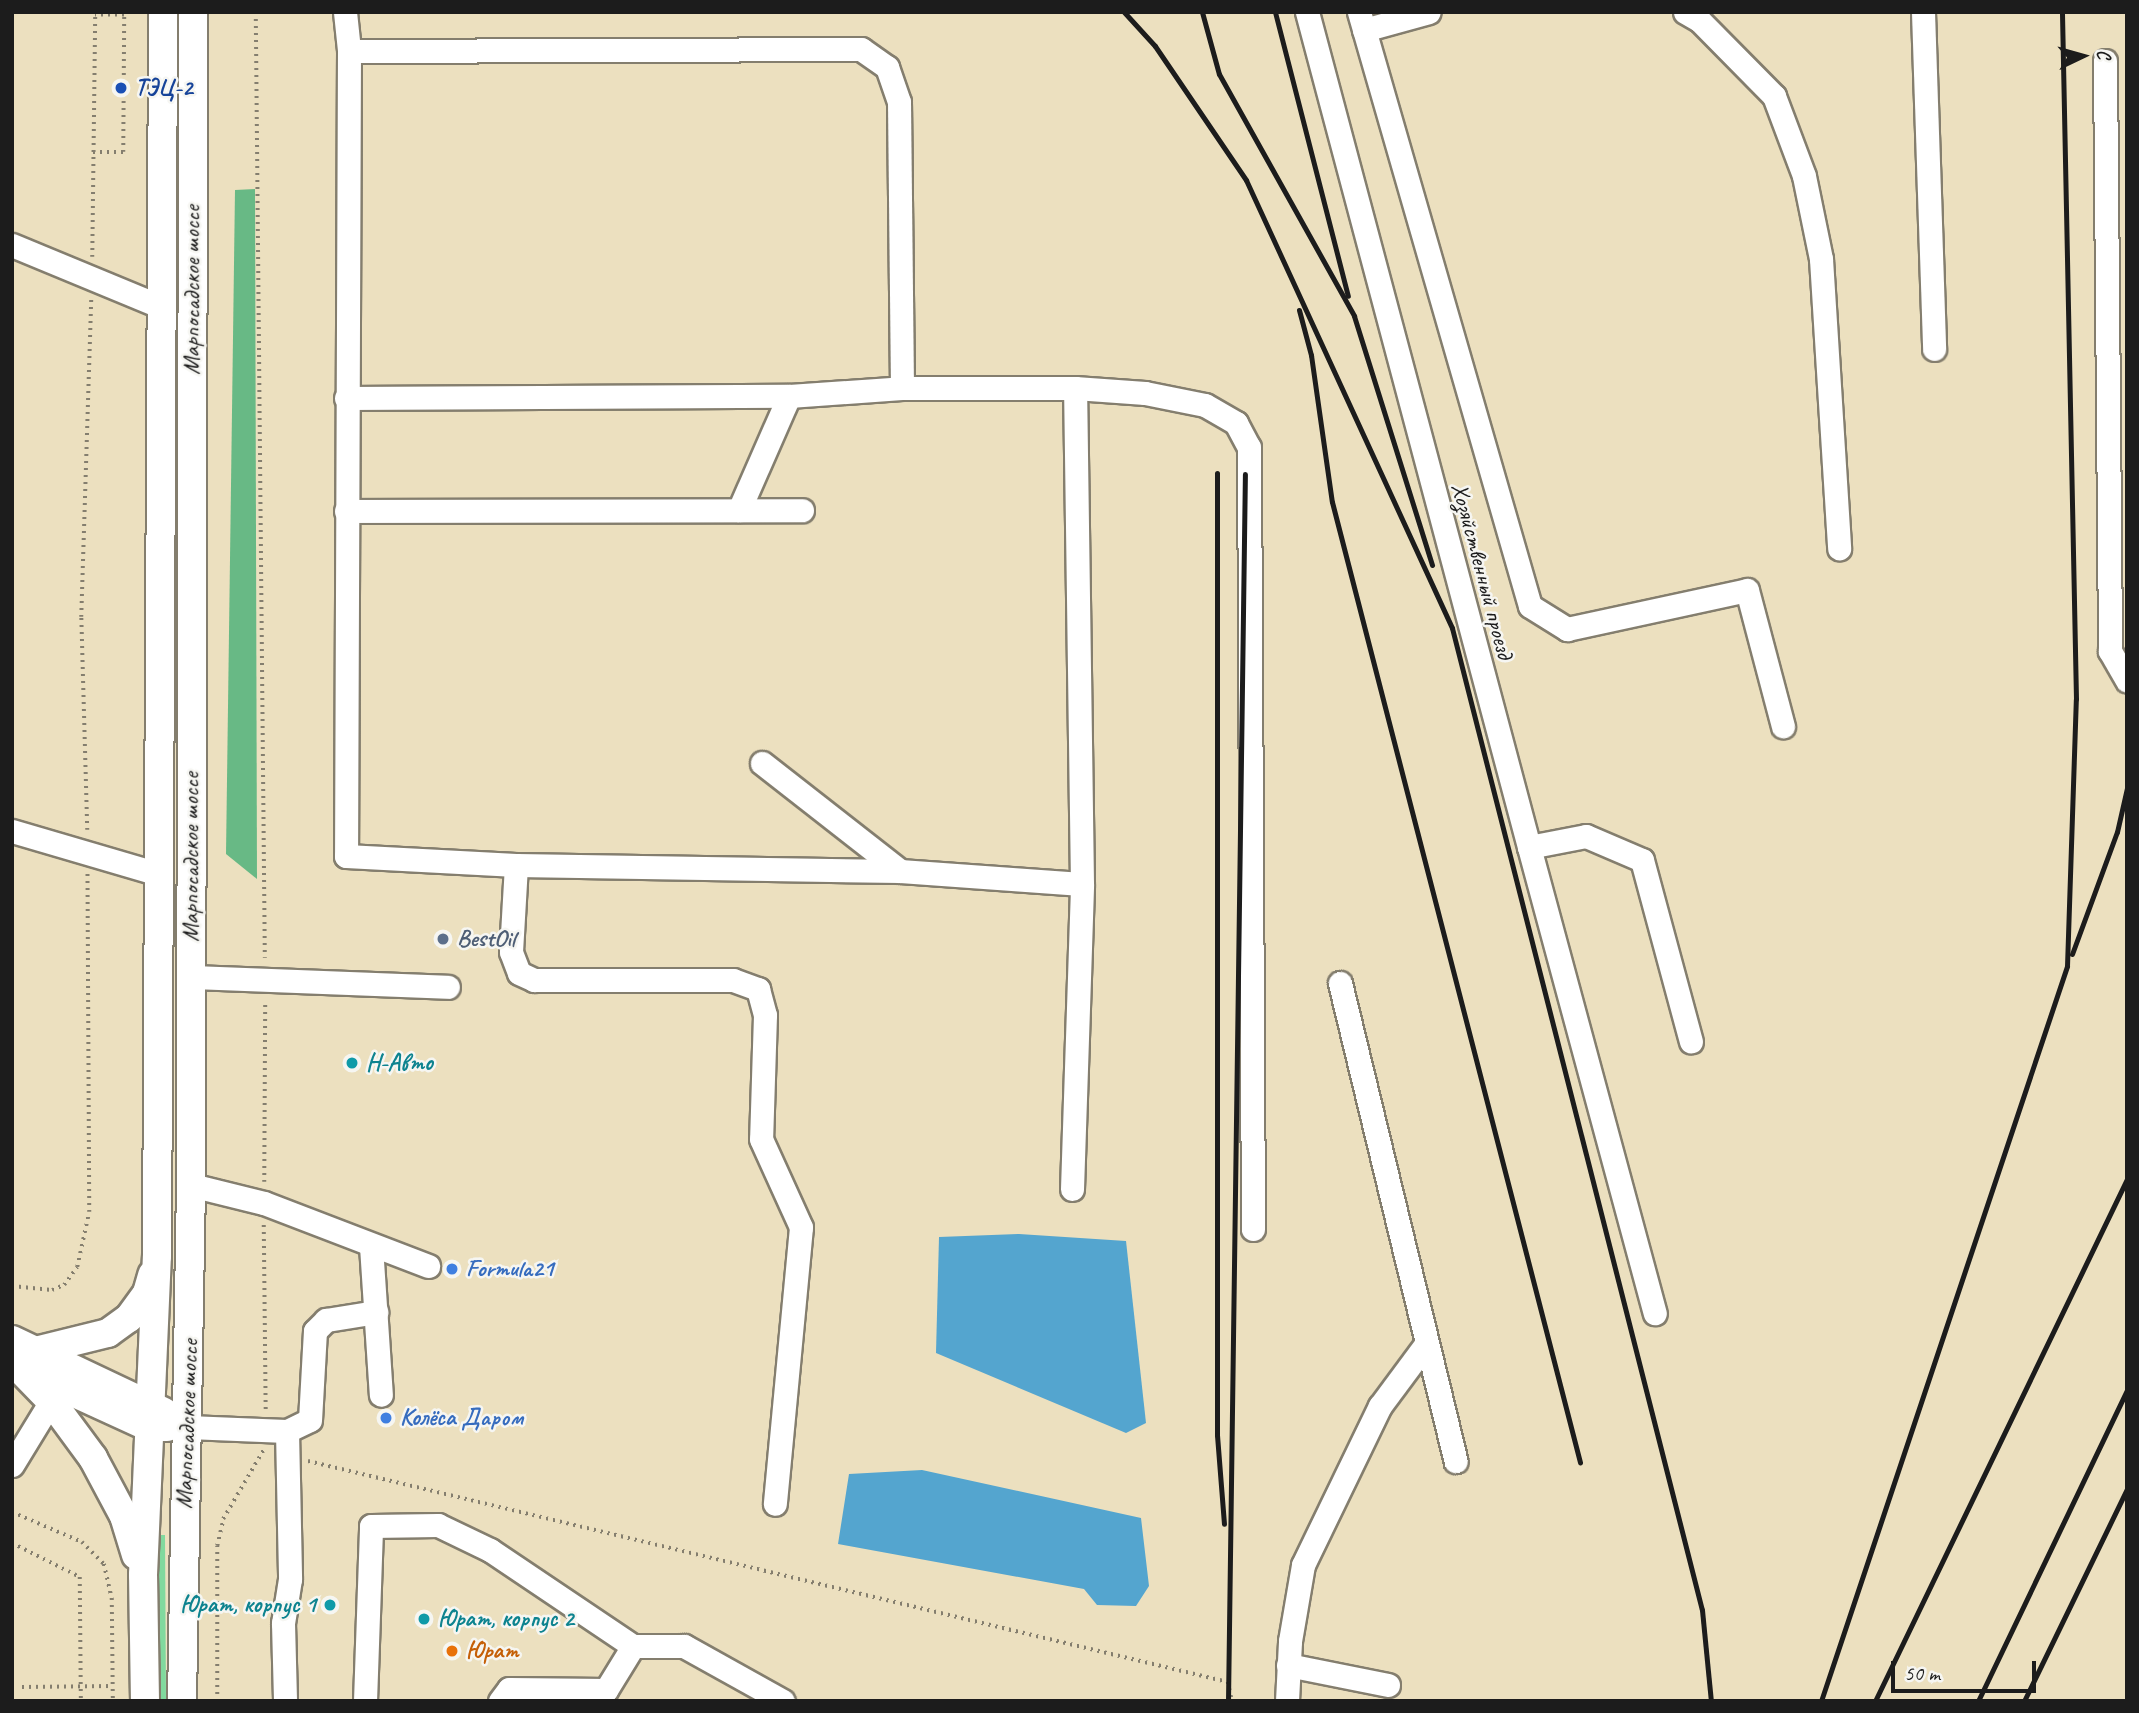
<!DOCTYPE html>
<meta charset="utf-8">
<style>
body{margin:0}
#map{position:relative;width:2139px;height:1713px;overflow:hidden;background:#ece0bf;font-family:Caveat,sans-serif}
div>[style]{position:absolute}
.green>*{inset:0;background:#81d99e}
.forest>*{inset:0;background:#68b985}
.water>*{inset:0;background:#54a5cf}
.path>*{height:3.5px;margin-top:-1.75px;transform-origin:0;background:repeating-linear-gradient(90deg,#847e6e 0 2px,transparent 0 7px)}
.roads{filter:drop-shadow(2px 0 #847e6e) drop-shadow(-2px 0 #847e6e) drop-shadow(0 2px #847e6e) drop-shadow(0 -2px #847e6e)}
.minor>*{height:23px;margin:-11.5px;padding:0 11.5px;transform-origin:11.5px;border-radius:11.5px;background:#fff}
.major>*{height:28px;margin:-14px;padding:0 14px;transform-origin:14px;border-radius:14px;background:#fff}
.rail>*{height:5px;margin:-2.5px;padding:0 2.5px;transform-origin:2.5px;border-radius:2.5px;background:#1c1c1c}
.dots>*{width:19px;height:19px;translate:-50% -50%;box-sizing:border-box;border:4px solid #f6f6f2;border-radius:50%}
span{translate:-50% -50%;white-space:nowrap;text-align:center;line-height:1.15;-webkit-text-stroke:5px #f6f6f2;paint-order:stroke}
.transit-label{font-size:24px;color:#164399;font-weight:700}
.left{translate:0 -50%;text-align:left}
.street-label{font-size:24px;color:#1c1c1c}
.service-label{font-size:24px;color:#4e5e75;font-weight:700}
.culture-label{font-size:24px;color:#0d838f;font-weight:700}
.right{translate:-100% -50%;text-align:right}
.shop-label{font-size:24px;color:#366cbe;font-weight:700}
.food-label{font-size:24px;color:#c56008;font-weight:700}
.frame{position:absolute;inset:0;border:14px solid #1c1c1c;pointer-events:none}
.north{position:absolute;left:2048px;top:21px;width:70px;height:70px;-webkit-text-stroke:5px #f6f6f2;paint-order:stroke;rotate:85deg;font-size:19px;font-weight:700;line-height:28px;text-align:center;color:#1c1c1c}
.north::after{content:'';display:block;margin:auto;width:24px;height:32px;background:#1c1c1c;clip-path:polygon(50% 0,100% 100%,50% 72%,0 100%)}
.scale{position:absolute;left:1891px;top:1661px;width:145px;height:32px;box-sizing:border-box;border:4px solid #1c1c1c;border-top:0;padding-left:9px;font-size:21px;line-height:24px;white-space:nowrap;color:#1c1c1c;-webkit-text-stroke:5px #f6f6f2;paint-order:stroke}
</style>
<div id="map">
<div class="green">
<i style="clip-path:polygon(156px 1535px,165px 1535px,166px 1701px,161px 1701px)"></i>
</div>
<div class="forest">
<i style="clip-path:polygon(255px 189px,257px 879px,226px 854px,235px 190px)"></i>
</div>
<div class="water">
<i style="clip-path:polygon(1019px 1234px,1126px 1241px,1146px 1423px,1126px 1433px,936px 1353px,939px 1237px)"></i>
<i style="clip-path:polygon(922px 1470px,1141px 1518px,1149px 1586px,1136px 1606px,1097px 1605px,1084px 1589px,838px 1544px,849px 1474px)"></i>
</div>
<div class="path">
<i style="left:256px;top:12px;width:946px;rotate:89.45deg"></i>
<i style="left:93px;top:152px;width:30px"></i>
<i style="left:123px;top:152px;width:137px;rotate:-89.6deg"></i>
<i style="left:124px;top:15px;width:29px;rotate:180deg"></i>
<i style="left:92px;top:257px;width:245px;rotate:-89.3deg"></i>
<i style="left:12px;top:584px;width:79px;rotate:90deg"></i>
<i style="left:87px;top:830px;width:213px;rotate:-91.6deg"></i>
<i style="left:81px;top:617px;width:318px;rotate:-88.2deg"></i>
<i style="left:264px;top:1182px;width:181px;rotate:-89.7deg"></i>
<i style="left:264px;top:1225px;width:185px;rotate:89.4deg"></i>
<i style="left:12px;top:1286px;width:40px;rotate:5.7deg"></i>
<i style="left:52px;top:1290px;width:13px;rotate:-23deg"></i>
<i style="left:64px;top:1285px;width:22px;rotate:-54deg"></i>
<i style="left:77px;top:1267px;width:56px;rotate:-77.7deg"></i>
<i style="left:89px;top:1212px;width:339px;rotate:-90.3deg"></i>
<i style="left:308px;top:1461px;width:946px;rotate:13.51deg"></i>
<i style="left:1228px;top:1682px;width:19px;rotate:78deg"></i>
<i style="left:12px;top:1512px;width:76px;rotate:23.2deg"></i>
<i style="left:82px;top:1542px;width:31px;rotate:45deg"></i>
<i style="left:104px;top:1564px;width:35px;rotate:77deg"></i>
<i style="left:112px;top:1598px;width:103px;rotate:89.4deg"></i>
<i style="left:12px;top:1543px;width:76px;rotate:26.6deg"></i>
<i style="left:80px;top:1577px;width:124px;rotate:89.5deg"></i>
<i style="left:22px;top:1687px;width:91px;rotate:-0.6deg"></i>
<i style="left:217px;top:1701px;width:155px;rotate:-90deg"></i>
<i style="left:217px;top:1546px;width:28px;rotate:-77deg"></i>
<i style="left:223px;top:1519px;width:81px;rotate:-59.6deg"></i>
</div>
<div class="roads">
<div class="minor">
<i style="left:345px;top:12px;width:39px;rotate:84deg"></i>
<i style="left:349px;top:51px;width:805px;rotate:90.21deg"></i>
<i style="left:346px;top:856px;width:170px;rotate:3deg"></i>
<i style="left:516px;top:865px;width:384px;rotate:0.9deg"></i>
<i style="left:900px;top:871px;width:182px;rotate:4.1deg"></i>
<i style="left:1307px;top:12px;width:864px;rotate:75.11deg"></i>
<i style="left:1529px;top:847px;width:58px;rotate:-10.9deg"></i>
<i style="left:1586px;top:836px;width:61px;rotate:23.2deg"></i>
<i style="left:1642px;top:860px;width:188px;rotate:74.9deg"></i>
<i style="left:1359px;top:12px;width:618px;rotate:73.94deg"></i>
<i style="left:1530px;top:606px;width:44px;rotate:31.9deg"></i>
<i style="left:1567px;top:629px;width:184px;rotate:-12.2deg"></i>
<i style="left:1747px;top:590px;width:141px;rotate:75.2deg"></i>
<i style="left:1685px;top:12px;width:16px;rotate:30deg"></i>
<i style="left:1699px;top:20px;width:107px;rotate:45.4deg"></i>
<i style="left:1774px;top:96px;width:85px;rotate:69.4deg"></i>
<i style="left:1804px;top:176px;width:85px;rotate:78.4deg"></i>
<i style="left:1821px;top:259px;width:290px;rotate:86.4deg"></i>
<i style="left:1923px;top:12px;width:337px;rotate:88.1deg"></i>
<i style="left:1364px;top:30px;width:67px;rotate:-15.5deg"></i>
<i style="left:349px;top:51px;width:512px;rotate:-0.22deg"></i>
<i style="left:861px;top:49px;width:32px;rotate:35deg"></i>
<i style="left:887px;top:67px;width:37px;rotate:71deg"></i>
<i style="left:899px;top:102px;width:286px;rotate:89.4deg"></i>
<i style="left:2105px;top:61px;width:590px;rotate:89.51deg"></i>
<i style="left:2110px;top:651px;width:34px;rotate:60deg"></i>
<i style="left:12px;top:245px;width:162px;rotate:22.5deg"></i>
<i style="left:346px;top:398px;width:443px;rotate:-0.3deg"></i>
<i style="left:789px;top:396px;width:113px;rotate:-4deg"></i>
<i style="left:902px;top:388px;width:173px"></i>
<i style="left:1075px;top:388px;width:70px;rotate:4.1deg"></i>
<i style="left:1145px;top:393px;width:61px;rotate:11.3deg"></i>
<i style="left:1205px;top:405px;width:36px;rotate:30deg"></i>
<i style="left:1236px;top:423px;width:27px;rotate:62deg"></i>
<i style="left:1249px;top:447px;width:782px;rotate:89.71deg"></i>
<i style="left:739px;top:510px;width:124px;rotate:-66.3deg"></i>
<i style="left:346px;top:511px;width:456px;rotate:-0.1deg"></i>
<i style="left:762px;top:763px;width:175px;rotate:38deg"></i>
<i style="left:12px;top:831px;width:153px;rotate:16.3deg"></i>
<i style="left:1529px;top:847px;width:483px;rotate:74.9deg"></i>
<i style="left:516px;top:865px;width:87px;rotate:93.3deg"></i>
<i style="left:511px;top:952px;width:22px;rotate:69deg"></i>
<i style="left:519px;top:973px;width:17px;rotate:25deg"></i>
<i style="left:534px;top:980px;width:199px"></i>
<i style="left:733px;top:980px;width:27px;rotate:20deg"></i>
<i style="left:758px;top:989px;width:27px;rotate:75deg"></i>
<i style="left:765px;top:1015px;width:124px;rotate:91.8deg"></i>
<i style="left:761px;top:1139px;width:97px;rotate:65.6deg"></i>
<i style="left:801px;top:1227px;width:278px;rotate:95.4deg"></i>
<i style="left:191px;top:977px;width:257px;rotate:2.2deg"></i>
<i style="left:1340px;top:983px;width:492px;rotate:76.4deg"></i>
<i style="left:191px;top:1185px;width:75px;rotate:13.9deg"></i>
<i style="left:264px;top:1203px;width:176px;rotate:21deg"></i>
<i style="left:1072px;top:1189px;width:305px;rotate:-88.1deg"></i>
<i style="left:1082px;top:884px;width:496px;rotate:-90.8deg"></i>
<i style="left:371px;top:1246px;width:149px;rotate:86.2deg"></i>
<i style="left:187px;top:1427px;width:100px;rotate:2.3deg"></i>
<i style="left:287px;top:1431px;width:148px;rotate:88.8deg"></i>
<i style="left:290px;top:1579px;width:45px;rotate:99deg"></i>
<i style="left:283px;top:1623px;width:78px;rotate:88.5deg"></i>
<i style="left:287px;top:1431px;width:25px;rotate:-26deg"></i>
<i style="left:310px;top:1420px;width:89px;rotate:-86.8deg"></i>
<i style="left:315px;top:1331px;width:16px;rotate:-45deg"></i>
<i style="left:326px;top:1320px;width:51px;rotate:-9.1deg"></i>
<i style="left:12px;top:1465px;width:75px;rotate:-58.6deg"></i>
<i style="left:1288px;top:1665px;width:102px;rotate:11.3deg"></i>
<i style="left:365px;top:1701px;width:175px;rotate:-88deg"></i>
<i style="left:371px;top:1526px;width:67px;rotate:-0.9deg"></i>
<i style="left:438px;top:1525px;width:58px;rotate:25.7deg"></i>
<i style="left:490px;top:1550px;width:172px;rotate:33.9deg"></i>
<i style="left:633px;top:1646px;width:51px"></i>
<i style="left:684px;top:1646px;width:113px;rotate:29.1deg"></i>
<i style="left:500px;top:1701px;width:15px;rotate:-53deg"></i>
<i style="left:509px;top:1689px;width:97px;rotate:0.6deg"></i>
<i style="left:606px;top:1690px;width:52px;rotate:-58.5deg"></i>
<i style="left:1287px;top:1701px;width:60px;rotate:-87.1deg"></i>
<i style="left:1290px;top:1641px;width:77px;rotate:-80.3deg"></i>
<i style="left:1303px;top:1565px;width:177px;rotate:-64.2deg"></i>
<i style="left:1380px;top:1406px;width:77px;rotate:-53.4deg"></i>
</div>
<div class="major">
<i style="left:12px;top:1340px;width:168px;rotate:25.3deg"></i>
<i style="left:35px;top:1351px;width:75px;rotate:-13.9deg"></i>
<i style="left:108px;top:1333px;width:26px;rotate:-36deg"></i>
<i style="left:129px;top:1318px;width:31px;rotate:-54deg"></i>
<i style="left:147px;top:1293px;width:19px;rotate:-74deg"></i>
<i style="left:18px;top:1367px;width:47px;rotate:45.9deg"></i>
<i style="left:51px;top:1401px;width:71px;rotate:53.6deg"></i>
<i style="left:93px;top:1458px;width:66px;rotate:61.9deg"></i>
<i style="left:124px;top:1516px;width:41px;rotate:72.9deg"></i>
<i style="left:33px;top:1374px;width:128px;rotate:24.6deg"></i>
<i style="left:149px;top:1427px;width:18px"></i>
<i style="left:145px;top:1701px;width:126px;rotate:-90.9deg"></i>
<i style="left:143px;top:1575px;width:319px;rotate:-87.5deg"></i>
<i style="left:157px;top:1256px;width:1244px;rotate:-89.72deg"></i>
<i style="left:182px;top:1701px;width:516px;rotate:-89deg"></i>
<i style="left:191px;top:1185px;width:1173px;rotate:-89.9deg"></i>
</div>
</div>
<div class="rail">
<i style="left:1124px;top:12px;width:46px;rotate:47.6deg"></i>
<i style="left:1155px;top:46px;width:162px;rotate:55.8deg"></i>
<i style="left:1246px;top:180px;width:493px;rotate:65.3deg"></i>
<i style="left:1452px;top:628px;width:1013px;rotate:75.72deg"></i>
<i style="left:1702px;top:1610px;width:91px;rotate:84.4deg"></i>
<i style="left:1202px;top:12px;width:64px;rotate:74.7deg"></i>
<i style="left:1219px;top:74px;width:277px;rotate:60.8deg"></i>
<i style="left:1354px;top:316px;width:261px;rotate:72.6deg"></i>
<i style="left:1275px;top:12px;width:293px;rotate:75.6deg"></i>
<i style="left:1299px;top:310px;width:47px;rotate:75.1deg"></i>
<i style="left:1311px;top:355px;width:148px;rotate:81.9deg"></i>
<i style="left:1332px;top:502px;width:992px;rotate:75.52deg"></i>
<i style="left:1217px;top:473px;width:962px;rotate:90deg"></i>
<i style="left:1217px;top:1435px;width:89px;rotate:85.5deg"></i>
<i style="left:2072px;top:954px;width:130px;rotate:-69.8deg"></i>
<i style="left:2117px;top:832px;width:45px;rotate:-77.2deg"></i>
<i style="left:1228px;top:1701px;width:1227px;rotate:-89.21deg"></i>
<i style="left:1821px;top:1701px;width:775px;rotate:-71.49deg"></i>
<i style="left:2067px;top:966px;width:267px;rotate:-88.1deg"></i>
<i style="left:2076px;top:699px;width:687px;rotate:-91.17deg"></i>
<i style="left:1875px;top:1701px;width:580px;rotate:-64.23deg"></i>
<i style="left:1978px;top:1701px;width:345px;rotate:-64.4deg"></i>
<i style="left:2024px;top:1701px;width:236px;rotate:-64.1deg"></i>
</div>
<div class="dots">
<i style="left:121px;top:88px;background:#1a4fb4"></i>
<i style="left:443px;top:939px;background:#5c6f8a"></i>
<i style="left:352px;top:1063px;background:#0f9aa8"></i>
<i style="left:452px;top:1269px;background:#3f7fe0"></i>
<i style="left:386px;top:1418px;background:#3f7fe0"></i>
<i style="left:330px;top:1605px;background:#0f9aa8"></i>
<i style="left:424px;top:1619px;background:#0f9aa8"></i>
<i style="left:452px;top:1651px;background:#e8710a"></i>
</div>
<div class="transit-label">
<span class="left" style="left:135px;top:88px">ТЭЦ-2</span>
</div>
<div class="street-label">
<span style="left:192px;top:290px;rotate:-90deg">Марпосадское шоссе</span>
<span style="left:1482px;top:571px;rotate:75deg">Хозяйственный проезд</span>
<span style="left:191px;top:857px;rotate:-90deg">Марпосадское шоссе</span>
<span style="left:187px;top:1424px;rotate:-88deg">Марпосадское шоссе</span>
</div>
<div class="service-label">
<span class="left" style="left:457px;top:939px">BestOil</span>
</div>
<div class="culture-label">
<span class="left" style="left:366px;top:1063px">Н-Авто</span>
<span class="right" style="left:316px;top:1605px">Юрат, корпус 1</span>
<span class="left" style="left:438px;top:1619px">Юрат, корпус 2</span>
</div>
<div class="shop-label">
<span class="left" style="left:466px;top:1269px">Formula21</span>
<span class="left" style="left:400px;top:1418px">Колёса Даром</span>
</div>
<div class="food-label">
<span class="left" style="left:466px;top:1651px">Юрат</span>
</div>
<div class="frame"></div>
<div class="north">С</div>
<div class="scale">50 m</div>
</div>
